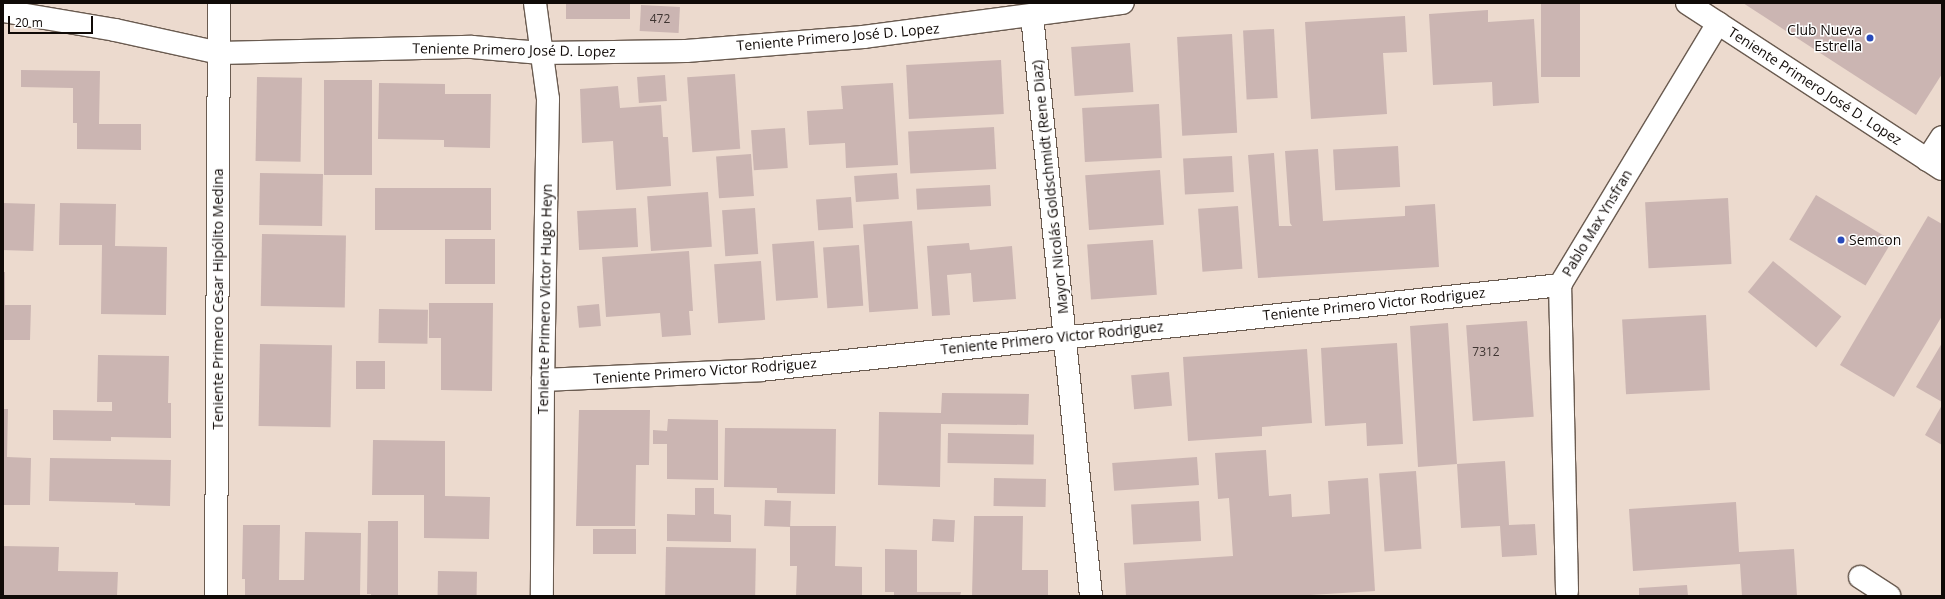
<!DOCTYPE html>
<meta charset="utf-8">
<style>
body{margin:0}
#map{position:relative;width:1945px;height:599px;overflow:hidden;background:#ecdace;font-family:"Open Sans",sans-serif}
div>[style]{position:absolute}
.building>*{inset:0;background:#cbb5b2;transform-origin:0 0}
.roads{filter:drop-shadow(1px 0 #6a5b50) drop-shadow(-1px 0 #6a5b50) drop-shadow(0 1px #6a5b50) drop-shadow(0 -1px #6a5b50)}
.minor>*{height:22px;margin:-11px;padding:0 11px;transform-origin:11px;border-radius:11px;background:#fff}
.dots>*{width:11px;height:11px;translate:-50% -50%;box-sizing:border-box;border:2px solid #fff;border-radius:50%}
span{translate:-50% -50%;white-space:nowrap;text-align:center;line-height:1.15;-webkit-text-stroke:3px #fff;paint-order:stroke}
.number-label{font-size:12px;color:#3f3532}
.number-label span{-webkit-text-stroke-width:0}
.poi-label{font-size:14px;color:#100a07}
.right{translate:-100% -50%;text-align:right}
.left{translate:0 -50%;text-align:left}
.street-label{font-size:14px;color:#100a07}
.frame{position:absolute;inset:0;border:4px solid #100a07;pointer-events:none}
.scale{position:absolute;left:8px;top:16px;width:85px;height:18px;box-sizing:border-box;border:2px solid #100a07;border-top:0;padding-left:5px;font-size:12px;line-height:14px;white-space:nowrap;color:#100a07;-webkit-text-stroke:3px #fff;paint-order:stroke}
</style>
<div id="map">
<div class="building">
<i style="left:566px;top:3px;width:64px;height:16px"></i>
<i style="left:1541px;top:3px;width:39px;height:74px"></i>
<i style="clip-path:polygon(1743px 3px,1942px 3px,1942px 74px,1916px 115px)"></i>
<i style="left:641px;top:5px;width:39px;height:26px;rotate:3deg"></i>
<i style="clip-path:polygon(1488px 10px,1488px 22px,1534px 19px,1539px 103px,1493px 106px,1492px 82px,1433px 85px,1429px 14px)"></i>
<i style="clip-path:polygon(1405px 16px,1407px 52px,1383px 53px,1387px 114px,1311px 119px,1305px 22px)"></i>
<i style="left:1274px;top:29px;width:69px;height:31px;rotate:87deg"></i>
<i style="left:1232px;top:34px;width:99px;height:55px;rotate:87deg"></i>
<i style="left:1130px;top:43px;width:49px;height:59px;rotate:86deg"></i>
<i style="left:1001px;top:60px;width:54px;height:95px;rotate:87deg"></i>
<i style="clip-path:polygon(21px 70px,100px 71px,99px 124px,141px 124px,141px 150px,77px 149px,77px 123px,73px 123px,73px 88px,21px 87px)"></i>
<i style="left:735px;top:74px;width:75px;height:48px;rotate:86deg"></i>
<i style="left:665px;top:75px;width:26px;height:28px;rotate:86deg"></i>
<i style="left:257px;top:77px;width:45px;height:84px;rotate:1deg"></i>
<i style="left:324px;top:80px;width:48px;height:95px"></i>
<i style="clip-path:polygon(379px 83px,445px 84px,445px 94px,491px 94px,490px 148px,444px 147px,444px 140px,378px 139px)"></i>
<i style="clip-path:polygon(893px 83px,898px 165px,846px 168px,845px 143px,809px 145px,807px 111px,843px 109px,841px 86px)"></i>
<i style="clip-path:polygon(618px 86px,620px 108px,661px 105px,663px 137px,668px 137px,671px 186px,616px 190px,613px 141px,582px 143px,580px 89px)"></i>
<i style="left:1159px;top:104px;width:54px;height:77px;rotate:87deg"></i>
<i style="left:994px;top:127px;width:42px;height:86px;rotate:87deg"></i>
<i style="left:785px;top:128px;width:40px;height:34px;rotate:86deg"></i>
<i style="left:1398px;top:146px;width:41px;height:65px;rotate:87deg"></i>
<i style="clip-path:polygon(1318px 149px,1323px 221px,1405px 216px,1405px 206px,1435px 204px,1439px 267px,1258px 278px,1248px 155px,1274px 153px,1279px 226px,1292px 226px,1290px 223px,1285px 151px)"></i>
<i style="left:751px;top:154px;width:42px;height:35px;rotate:86deg"></i>
<i style="left:1232px;top:156px;width:36px;height:49px;rotate:87deg"></i>
<i style="left:1160px;top:170px;width:55px;height:75px;rotate:86deg"></i>
<i style="left:260px;top:173px;width:63px;height:52px;rotate:1deg"></i>
<i style="left:897px;top:173px;width:26px;height:43px;rotate:86deg"></i>
<i style="left:990px;top:185px;width:21px;height:74px;rotate:87deg"></i>
<i style="left:375px;top:188px;width:116px;height:42px"></i>
<i style="left:708px;top:192px;width:55px;height:61px;rotate:86deg"></i>
<i style="left:1816px;top:195px;width:89px;height:52px;rotate:31deg"></i>
<i style="left:851px;top:197px;width:31px;height:35px;rotate:86deg"></i>
<i style="left:1728px;top:198px;width:66px;height:83px;rotate:87deg"></i>
<i style="left:3px;top:203px;width:32px;height:47px;rotate:2deg"></i>
<i style="clip-path:polygon(60px 203px,116px 204px,115px 246px,167px 247px,166px 315px,101px 314px,102px 245px,59px 245px)"></i>
<i style="left:1238px;top:206px;width:63px;height:40px;rotate:86deg"></i>
<i style="left:636px;top:208px;width:39px;height:59px;rotate:87deg"></i>
<i style="left:755px;top:208px;width:46px;height:33px;rotate:86deg"></i>
<i style="clip-path:polygon(1928px 216px,1942px 224px,1942px 316px,1894px 397px,1840px 365px)"></i>
<i style="left:912px;top:221px;width:88px;height:49px;rotate:86deg"></i>
<i style="left:262px;top:234px;width:84px;height:72px;rotate:1deg"></i>
<i style="left:445px;top:239px;width:50px;height:45px"></i>
<i style="left:1153px;top:240px;width:55px;height:66px;rotate:86deg"></i>
<i style="left:814px;top:241px;width:57px;height:42px;rotate:86deg"></i>
<i style="clip-path:polygon(969px 243px,970px 250px,1012px 246px,1016px 299px,973px 302px,971px 273px,947px 275px,950px 315px,932px 316px,927px 246px)"></i>
<i style="left:859px;top:245px;width:61px;height:36px;rotate:86deg"></i>
<i style="clip-path:polygon(689px 251px,693px 311px,689px 311px,691px 335px,662px 337px,660px 313px,606px 317px,602px 257px)"></i>
<i style="left:761px;top:261px;width:59px;height:47px;rotate:86deg"></i>
<i style="left:1773px;top:261px;width:88px;height:40px;rotate:39deg"></i>
<i style="clip-path:polygon(3px 272px,5px 272px,5px 305px,31px 305px,30px 340px,3px 340px)"></i>
<i style="clip-path:polygon(429px 303px,493px 303px,492px 391px,441px 390px,441px 338px,429px 338px)"></i>
<i style="left:599px;top:304px;width:22px;height:22px;rotate:85deg"></i>
<i style="left:379px;top:309px;width:49px;height:34px;rotate:1deg"></i>
<i style="left:1706px;top:315px;width:75px;height:84px;rotate:87deg"></i>
<i style="left:1527px;top:321px;width:96px;height:61px;rotate:86deg"></i>
<i style="clip-path:polygon(1448px 323px,1457px 464px,1505px 461px,1509px 525px,1535px 524px,1537px 555px,1502px 557px,1500px 526px,1461px 528px,1457px 464px,1418px 467px,1410px 326px)"></i>
<i style="clip-path:polygon(1397px 343px,1403px 444px,1367px 446px,1366px 423px,1325px 426px,1321px 348px)"></i>
<i style="clip-path:polygon(1942px 343px,1942px 402px,1916px 387px)"></i>
<i style="left:260px;top:344px;width:72px;height:82px;rotate:1deg"></i>
<i style="clip-path:polygon(1307px 349px,1312px 423px,1262px 427px,1262px 436px,1188px 441px,1183px 357px)"></i>
<i style="clip-path:polygon(98px 355px,169px 356px,168px 403px,171px 403px,171px 438px,111px 437px,111px 441px,53px 440px,53px 410px,112px 411px,112px 402px,97px 402px)"></i>
<i style="left:356px;top:361px;width:29px;height:28px"></i>
<i style="left:1169px;top:372px;width:34px;height:38px;rotate:85deg"></i>
<i style="clip-path:polygon(942px 393px,1029px 394px,1028px 425px,941px 424px,940px 487px,878px 485px,879px 412px,941px 413px)"></i>
<i style="clip-path:polygon(1942px 405px,1942px 445px,1925px 435px)"></i>
<i style="clip-path:polygon(3px 409px,8px 409px,7px 457px,31px 458px,30px 505px,3px 505px)"></i>
<i style="clip-path:polygon(579px 410px,650px 410px,649px 465px,636px 465px,635px 526px,576px 526px)"></i>
<i style="clip-path:polygon(668px 419px,718px 420px,718px 480px,667px 479px,667px 444px,653px 444px,653px 430px,667px 431px)"></i>
<i style="clip-path:polygon(725px 428px,836px 429px,835px 494px,777px 493px,777px 488px,724px 487px)"></i>
<i style="left:948px;top:433px;width:86px;height:30px;rotate:1deg"></i>
<i style="clip-path:polygon(373px 440px,445px 441px,445px 496px,490px 497px,489px 539px,424px 538px,424px 495px,372px 495px)"></i>
<i style="clip-path:polygon(1266px 450px,1269px 496px,1291px 494px,1292px 517px,1330px 514px,1328px 481px,1368px 478px,1375px 591px,1294px 596px,1126px 596px,1124px 563px,1233px 556px,1229px 498px,1218px 499px,1215px 453px)"></i>
<i style="left:1197px;top:457px;width:28px;height:85px;rotate:86deg"></i>
<i style="clip-path:polygon(50px 458px,171px 460px,170px 506px,135px 505px,135px 503px,49px 501px)"></i>
<i style="left:1416px;top:471px;width:78px;height:37px;rotate:86deg"></i>
<i style="left:994px;top:478px;width:52px;height:28px;rotate:1deg"></i>
<i style="clip-path:polygon(695px 488px,714px 488px,714px 514px,731px 515px,731px 542px,667px 541px,667px 514px,695px 515px)"></i>
<i style="left:765px;top:500px;width:26px;height:26px;rotate:2deg"></i>
<i style="left:1199px;top:501px;width:40px;height:68px;rotate:87deg"></i>
<i style="clip-path:polygon(1736px 502px,1739px 552px,1794px 549px,1797px 596px,1742px 596px,1740px 564px,1633px 571px,1629px 509px)"></i>
<i style="clip-path:polygon(974px 516px,1023px 516px,1022px 570px,1048px 570px,1048px 596px,972px 596px)"></i>
<i style="left:933px;top:519px;width:22px;height:22px;rotate:3deg"></i>
<i style="clip-path:polygon(368px 521px,398px 521px,398px 595px,425px 595px,425px 596px,371px 596px,371px 594px,367px 594px)"></i>
<i style="clip-path:polygon(243px 525px,280px 525px,279px 580px,304px 580px,305px 532px,361px 533px,360px 596px,245px 596px,245px 579px,242px 579px)"></i>
<i style="clip-path:polygon(790px 526px,836px 526px,835px 566px,862px 567px,862px 596px,796px 596px,797px 566px,790px 566px)"></i>
<i style="left:593px;top:529px;width:43px;height:25px"></i>
<i style="clip-path:polygon(3px 546px,59px 547px,58px 571px,118px 572px,117px 596px,3px 596px)"></i>
<i style="left:666px;top:547px;width:90px;height:49px;rotate:1deg"></i>
<i style="clip-path:polygon(885px 549px,917px 550px,917px 592px,961px 592px,960px 596px,894px 596px,894px 592px,885px 592px)"></i>
<i style="left:438px;top:571px;width:39px;height:25px;rotate:1deg"></i>
<i style="clip-path:polygon(1687px 585px,1688px 596px,1639px 596px,1639px 588px)"></i>
</div>
<div class="roads">
<div class="minor">
<i style="left:535px;top:3px;width:97px;rotate:82.3deg"></i>
<i style="left:548px;top:99px;width:281px;rotate:91deg"></i>
<i style="left:543px;top:380px;width:216px;rotate:90.3deg"></i>
<i style="left:1687px;top:3px;width:304px;rotate:33.1deg"></i>
<i style="left:3px;top:11px;width:114px;rotate:9.6deg"></i>
<i style="left:115px;top:30px;width:107px;rotate:12.4deg"></i>
<i style="left:220px;top:53px;width:252px;rotate:-1.4deg"></i>
<i style="left:472px;top:47px;width:69px;rotate:5deg"></i>
<i style="left:541px;top:53px;width:145px;rotate:-0.8deg"></i>
<i style="left:686px;top:51px;width:178px;rotate:-4.5deg"></i>
<i style="left:863px;top:37px;width:262px;rotate:-7.5deg"></i>
<i style="left:1032px;top:16px;width:583px;rotate:84.19deg"></i>
<i style="left:1927px;top:160px;width:27px;rotate:-57deg"></i>
<i style="left:543px;top:380px;width:217px;rotate:-2.6deg"></i>
<i style="left:760px;top:370px;width:805px;rotate:-6.06deg"></i>
<i style="left:1860px;top:577px;width:35px;rotate:33deg"></i>
<i style="left:1567px;top:591px;width:306px;rotate:-91.3deg"></i>
<i style="left:1560px;top:285px;width:306px;rotate:-58.9deg"></i>
<i style="left:216px;top:596px;width:593px;rotate:-89.71deg"></i>
</div>
</div>
<div class="dots">
<i style="left:1870px;top:38px;background:#294aba"></i>
<i style="left:1841px;top:240px;background:#294aba"></i>
</div>
<div class="number-label">
<span style="left:660px;top:19px">472</span>
<span style="left:1486px;top:352px">7312</span>
</div>
<div class="poi-label">
<span class="right" style="left:1862px;top:38px">Club Nueva<br>Estrella</span>
<span class="left" style="left:1849px;top:240px">Semcon</span>
</div>
<div class="street-label">
<span style="left:838px;top:37px;rotate:-5deg">Teniente Primero José D. Lopez</span>
<span style="left:514px;top:50px;rotate:1deg">Teniente Primero José D. Lopez</span>
<span style="left:1815px;top:86px;rotate:33deg">Teniente Primero José D. Lopez</span>
<span style="left:1050px;top:187px;rotate:-96deg">Mayor Nicolás Goldschmidt (Rene Diaz)</span>
<span style="left:1597px;top:223px;rotate:-59deg">Pablo Max Ynsfran</span>
<span style="left:218px;top:299px;rotate:-90deg">Teniente Primero Cesar Hipólito Medina</span>
<span style="left:545px;top:299px;rotate:-89deg">Teniente Primero Victor Hugo Heyn</span>
<span style="left:1374px;top:304px;rotate:-6deg">Teniente Primero Victor Rodriguez</span>
<span style="left:1052px;top:338px;rotate:-6deg">Teniente Primero Victor Rodriguez</span>
<span style="left:705px;top:371px;rotate:-4deg">Teniente Primero Victor Rodriguez</span>
</div>
<div class="frame"></div>
<div class="scale">20 m</div>
</div>
